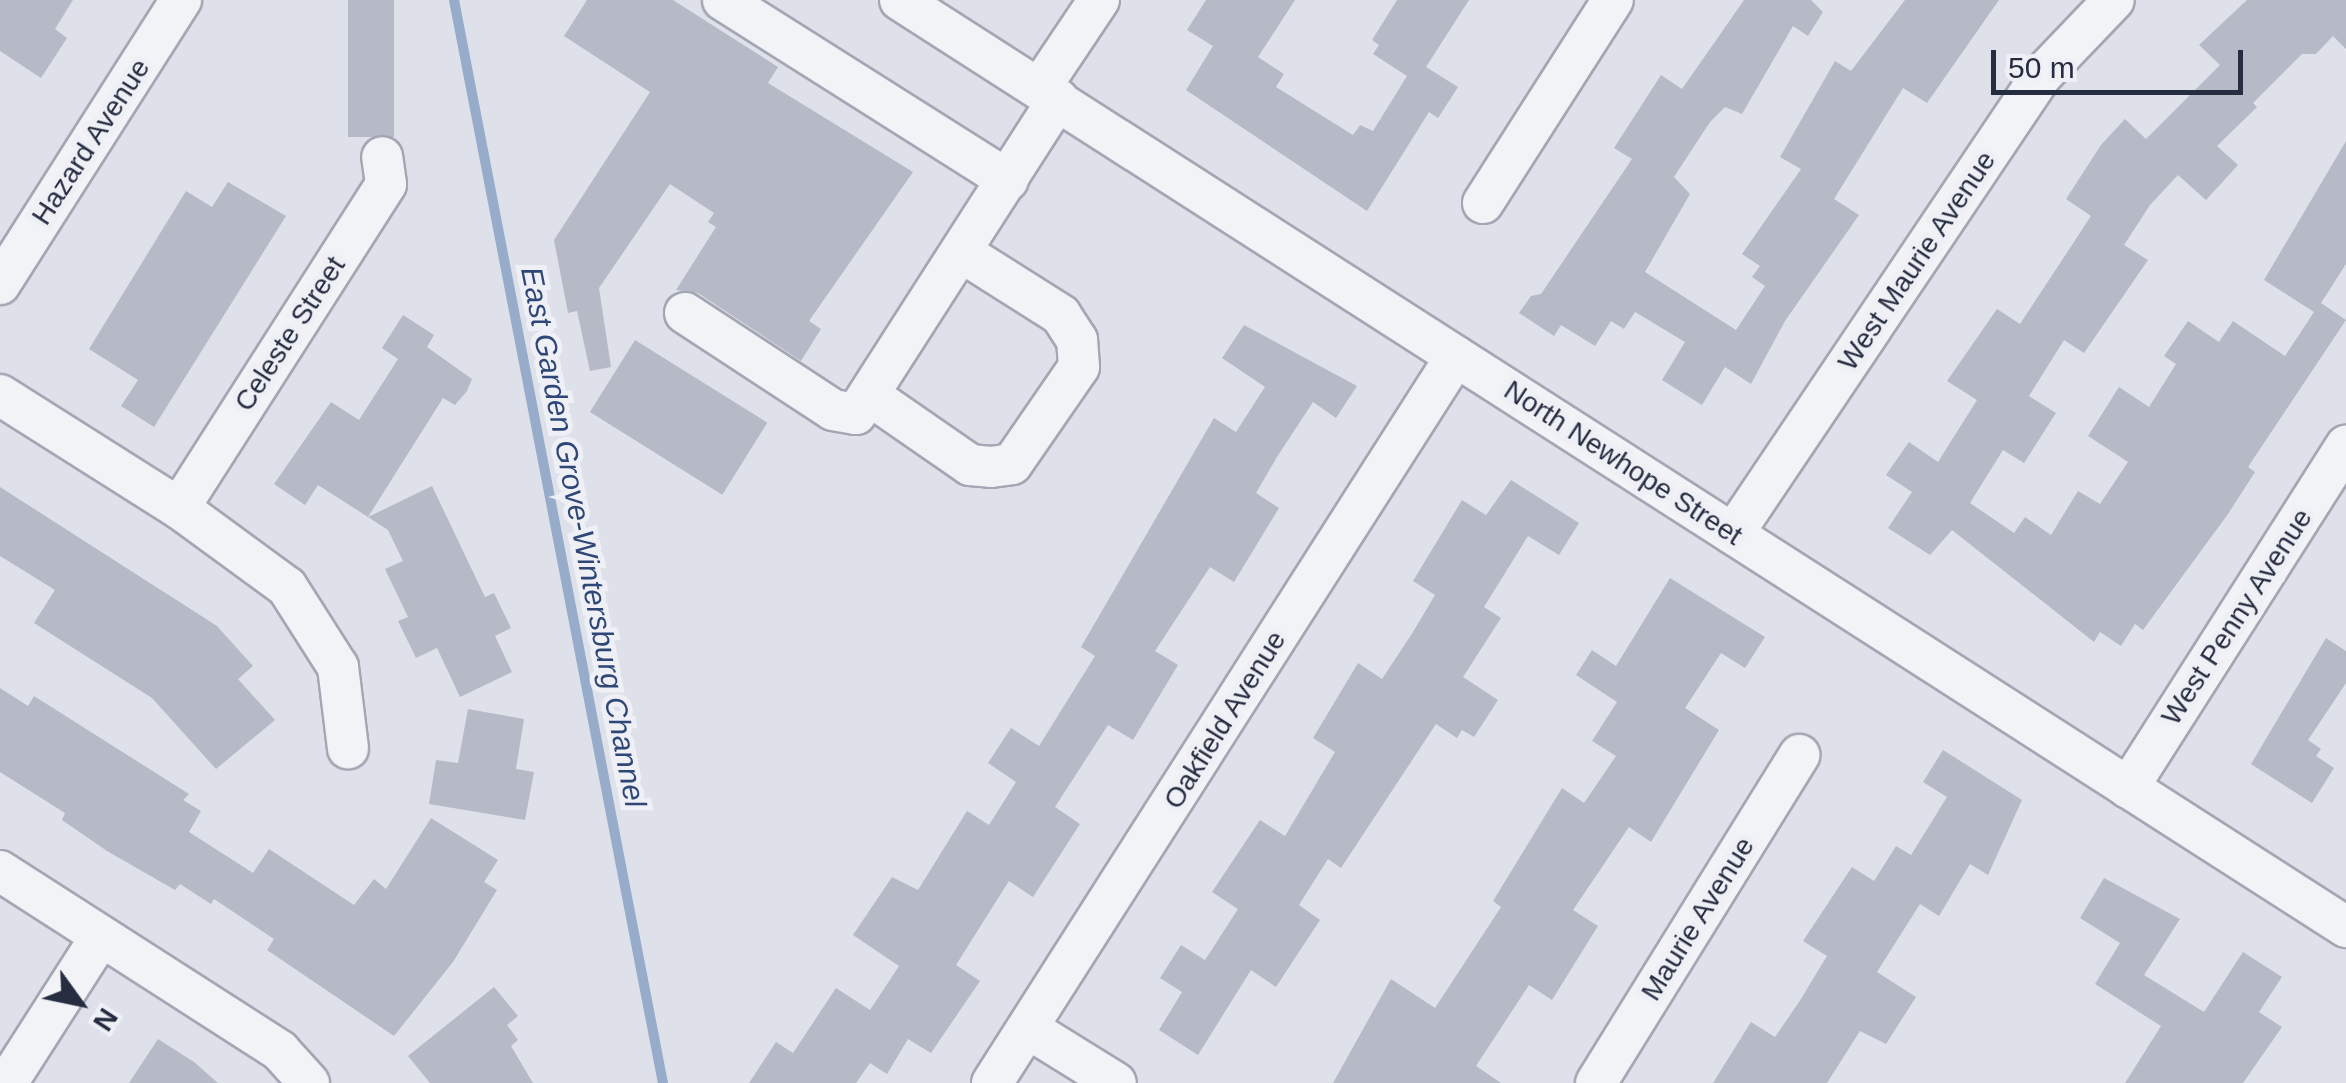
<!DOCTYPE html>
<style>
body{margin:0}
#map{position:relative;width:2346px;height:1083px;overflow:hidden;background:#dee1e9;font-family:Arial,sans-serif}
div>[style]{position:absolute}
.stream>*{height:10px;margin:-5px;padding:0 5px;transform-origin:5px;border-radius:5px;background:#97abcb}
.building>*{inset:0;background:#b5bac6;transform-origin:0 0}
.roads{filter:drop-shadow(2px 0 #a3a7b3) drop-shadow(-2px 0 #a3a7b3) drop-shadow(0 2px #a3a7b3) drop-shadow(0 -2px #a3a7b3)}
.minor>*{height:40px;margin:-20px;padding:0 20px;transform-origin:20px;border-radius:20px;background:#f1f3f7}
span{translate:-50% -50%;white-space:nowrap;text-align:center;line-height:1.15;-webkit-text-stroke:10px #eef0f6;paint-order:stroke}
.street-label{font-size:28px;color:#262d41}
.water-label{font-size:30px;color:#2e4777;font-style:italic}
.north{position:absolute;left:30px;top:953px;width:100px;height:100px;-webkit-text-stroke:8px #eef0f6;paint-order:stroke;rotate:123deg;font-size:28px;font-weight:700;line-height:40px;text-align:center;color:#262d41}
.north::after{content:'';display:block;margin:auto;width:35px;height:45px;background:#262d41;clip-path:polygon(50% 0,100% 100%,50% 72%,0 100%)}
.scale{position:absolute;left:1991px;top:50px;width:252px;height:45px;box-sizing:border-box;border:5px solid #262d41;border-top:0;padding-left:12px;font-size:30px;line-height:35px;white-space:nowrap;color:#262d41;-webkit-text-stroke:8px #eef0f6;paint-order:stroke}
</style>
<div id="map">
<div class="stream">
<i style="left:454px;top:0;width:1103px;rotate:79.08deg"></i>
</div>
<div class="building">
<i style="clip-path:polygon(0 0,73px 0,55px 29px,67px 38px,41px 78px,0 51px)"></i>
<i style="left:348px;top:0;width:46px;height:137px"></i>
<i style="clip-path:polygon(587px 0,673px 0,778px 67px,768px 83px,913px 172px,809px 321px,821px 329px,801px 361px,698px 293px,676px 290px,716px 227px,708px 222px,714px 213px,670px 184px,599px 288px,611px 367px,590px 371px,577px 311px,568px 313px,554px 240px,650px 92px,564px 36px)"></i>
<i style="clip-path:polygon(1206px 0,1295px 0,1258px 57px,1284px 74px,1276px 87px,1353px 135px,1360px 125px,1373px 131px,1407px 76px,1373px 54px,1379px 45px,1372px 40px,1397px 0,1469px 0,1426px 67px,1458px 87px,1438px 118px,1429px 112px,1367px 211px,1186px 90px,1213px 46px,1187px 30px)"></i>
<i style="clip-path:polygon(1744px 0,1811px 0,1823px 12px,1808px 36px,1793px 26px,1742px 114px,1725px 107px,1710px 122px,1674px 177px,1690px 194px,1645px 272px,1736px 330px,1765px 286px,1752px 277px,1760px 266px,1742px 254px,1801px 169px,1780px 157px,1835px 61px,1851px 71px,1905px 0,1999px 0,1927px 103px,1903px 88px,1834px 199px,1859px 215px,1785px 321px,1751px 384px,1725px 367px,1702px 405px,1662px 380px,1685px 342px,1635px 312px,1624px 329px,1611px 321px,1595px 346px,1561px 325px,1554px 336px,1519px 313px,1531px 296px,1541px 294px,1632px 159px,1614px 148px,1661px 75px,1682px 89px)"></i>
<i style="clip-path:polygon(2247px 0,2346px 0,2346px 49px,2333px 36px,2316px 54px,2302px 54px,2253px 103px,2257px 107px,2217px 146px,2238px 165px,2206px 200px,2178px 175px,2150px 205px,2124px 245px,2148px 260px,2084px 353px,2064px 340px,2029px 396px,2056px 413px,2024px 463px,2003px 450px,1970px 503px,2014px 533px,2025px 517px,2051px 535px,2078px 491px,2100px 504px,2128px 462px,2088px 436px,2119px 387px,2149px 407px,2176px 364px,2164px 356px,2188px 321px,2219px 342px,2233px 321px,2285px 356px,2314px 312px,2264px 280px,2346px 141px,2346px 264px,2321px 303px,2346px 320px,2248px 467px,2255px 472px,2228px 514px,2143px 630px,2135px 624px,2121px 646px,2100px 632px,2094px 642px,1952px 530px,1930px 555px,1888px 528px,1912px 492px,1886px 475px,1909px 442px,1938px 462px,1977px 400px,1947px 381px,1997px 309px,2020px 324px,2091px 216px,2066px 199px,2101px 145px,2125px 119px,2146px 139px,2220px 65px,2199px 45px)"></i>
<i style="clip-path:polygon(228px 182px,286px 216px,154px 427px,121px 406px,138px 380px,89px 349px,186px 191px,212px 207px)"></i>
<i style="clip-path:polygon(403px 315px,434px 335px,427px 347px,472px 379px,467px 391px,455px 405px,443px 398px,368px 517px,318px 485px,305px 505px,274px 484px,331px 402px,359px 420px,398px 359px,382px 348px)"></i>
<i style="clip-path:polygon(1244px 325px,1357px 386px,1336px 418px,1313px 402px,1277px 457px,1256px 493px,1279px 508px,1234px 582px,1210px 567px,1155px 651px,1178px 665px,1133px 740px,1108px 725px,1055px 807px,1080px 824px,1033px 897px,1009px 881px,956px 965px,980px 981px,931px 1053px,908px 1039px,887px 1074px,870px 1063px,856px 1083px,749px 1083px,776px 1042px,793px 1053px,836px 988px,870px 1010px,899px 966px,853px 935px,892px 877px,918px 890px,967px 811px,989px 825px,1016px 782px,988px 763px,1011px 728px,1039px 746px,1095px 656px,1081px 647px,1214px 418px,1236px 432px,1265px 387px,1222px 358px)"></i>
<i style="left:635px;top:340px;width:156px;height:85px;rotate:32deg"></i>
<i style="clip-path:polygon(1511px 480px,1579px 523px,1559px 555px,1528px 536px,1484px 607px,1501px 618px,1463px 677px,1498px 700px,1474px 737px,1462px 730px,1457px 738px,1436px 724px,1341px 868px,1328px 859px,1299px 905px,1320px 920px,1276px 987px,1251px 970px,1198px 1055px,1159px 1030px,1182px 992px,1160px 978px,1181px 945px,1205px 960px,1238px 909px,1212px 892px,1260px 820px,1285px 836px,1335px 752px,1313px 738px,1358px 663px,1382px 679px,1413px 632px,1435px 595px,1413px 581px,1462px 500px,1486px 515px)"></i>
<i style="clip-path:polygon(432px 486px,485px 597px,494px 593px,511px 628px,495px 636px,512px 672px,460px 697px,437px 648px,416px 658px,398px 621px,408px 617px,385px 569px,403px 561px,388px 530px,368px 517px)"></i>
<i style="clip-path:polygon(0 487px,217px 626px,253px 666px,238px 679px,275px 720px,216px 769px,152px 698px,34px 623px,55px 590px,0 556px)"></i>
<i style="clip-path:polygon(1670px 578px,1765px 637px,1745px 668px,1721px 653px,1685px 708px,1719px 730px,1651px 842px,1629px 827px,1573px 910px,1598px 926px,1552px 1000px,1529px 985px,1476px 1066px,1501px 1083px,1333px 1083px,1391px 979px,1435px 1008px,1501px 907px,1493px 901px,1562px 788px,1584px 803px,1616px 756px,1592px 741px,1617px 702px,1576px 675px,1592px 650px,1616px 666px)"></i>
<i style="clip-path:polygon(2326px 638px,2346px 651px,2346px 683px,2308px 740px,2321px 749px,2316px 756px,2334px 768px,2312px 803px,2251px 764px)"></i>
<i style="clip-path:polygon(0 688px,28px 706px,34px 696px,189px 794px,183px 800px,201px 811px,189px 832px,253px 873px,269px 849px,354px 905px,374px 879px,386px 889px,431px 818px,498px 860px,484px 882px,497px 890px,453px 962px,394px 1036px,267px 950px,274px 939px,214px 899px,211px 904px,180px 884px,175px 890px,107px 851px,62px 820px,65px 813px,0 772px)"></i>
<i style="clip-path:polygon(468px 709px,524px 719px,516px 769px,534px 772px,525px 820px,429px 804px,436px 760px,458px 763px)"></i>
<i style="clip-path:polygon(1943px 750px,2022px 800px,1988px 875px,1970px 864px,1939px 916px,1920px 904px,1877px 972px,1916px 997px,1886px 1044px,1860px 1031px,1827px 1083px,1713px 1083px,1751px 1022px,1775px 1037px,1799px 1002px,1827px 956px,1803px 941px,1852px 867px,1874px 881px,1896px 846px,1911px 855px,1947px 797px,1923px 782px)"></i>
<i style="clip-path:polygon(2104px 878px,2180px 919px,2144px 975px,2204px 1012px,2243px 952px,2282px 977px,2259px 1012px,2282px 1027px,2243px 1083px,2125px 1083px,2161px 1026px,2095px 984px,2120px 943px,2080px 918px)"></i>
<i style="clip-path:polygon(494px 987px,518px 1016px,507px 1025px,518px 1040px,511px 1046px,533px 1083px,430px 1083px,408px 1056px)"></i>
<i style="clip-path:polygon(158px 1039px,194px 1062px,218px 1083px,129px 1083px)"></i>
</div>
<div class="roads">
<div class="minor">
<i style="left:723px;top:0;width:337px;rotate:32.3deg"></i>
<i style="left:900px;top:0;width:1718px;rotate:32.66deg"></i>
<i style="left:1040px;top:88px;width:106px;rotate:-56.2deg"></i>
<i style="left:1483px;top:203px;width:241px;rotate:-57.4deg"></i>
<i style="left:0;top:284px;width:337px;rotate:-57.5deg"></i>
<i style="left:685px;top:313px;width:177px;rotate:33.2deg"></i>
<i style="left:833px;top:410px;width:23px;rotate:10deg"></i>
<i style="left:856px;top:414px;width:374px;rotate:-57.3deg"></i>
<i style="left:0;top:395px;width:212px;rotate:32.3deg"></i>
<i style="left:179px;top:508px;width:134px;rotate:36.2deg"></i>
<i style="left:287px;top:587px;width:95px;rotate:57.5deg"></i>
<i style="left:338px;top:667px;width:82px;rotate:83deg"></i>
<i style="left:869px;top:395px;width:123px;rotate:34.7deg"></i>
<i style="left:970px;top:465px;width:21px;rotate:5deg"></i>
<i style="left:991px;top:467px;width:21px;rotate:-8deg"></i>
<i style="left:1012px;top:464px;width:118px;rotate:-55.4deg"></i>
<i style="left:1079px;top:367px;width:27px;rotate:-94deg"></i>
<i style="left:1077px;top:340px;width:30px;rotate:-123deg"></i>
<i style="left:1061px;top:315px;width:116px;rotate:-147.7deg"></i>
<i style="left:179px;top:508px;width:384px;rotate:-57.4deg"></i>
<i style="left:386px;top:184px;width:27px;rotate:-98deg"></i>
<i style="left:1733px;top:534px;width:552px;rotate:-56.08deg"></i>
<i style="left:2041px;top:76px;width:105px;rotate:-46.2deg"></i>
<i style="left:2128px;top:788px;width:406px;rotate:-57.5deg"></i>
<i style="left:0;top:871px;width:333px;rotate:32.7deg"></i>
<i style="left:280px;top:1051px;width:43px;rotate:47.8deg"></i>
<i style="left:1029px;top:1029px;width:102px;rotate:31.8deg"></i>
<i style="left:7px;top:1083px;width:174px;rotate:-57.4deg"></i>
<i style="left:992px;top:1083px;width:862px;rotate:-57.45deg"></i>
<i style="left:1596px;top:1083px;width:386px;rotate:-58.2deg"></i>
</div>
</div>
<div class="street-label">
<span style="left:91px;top:142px;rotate:-57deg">Hazard Avenue</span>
<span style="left:1917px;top:261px;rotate:-56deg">West Maurie Avenue</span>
<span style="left:290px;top:334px;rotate:-57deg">Celeste Street</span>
<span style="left:1623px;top:463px;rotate:33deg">North Newhope Street</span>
<span style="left:2237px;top:617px;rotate:-57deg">West Penny Avenue</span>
<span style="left:1225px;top:720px;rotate:-58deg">Oakfield Avenue</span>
<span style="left:1698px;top:919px;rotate:-58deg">Maurie Avenue</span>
</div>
<div class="water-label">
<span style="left:583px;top:537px;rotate:79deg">East Garden Grove-Wintersburg Channel</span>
</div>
<div class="north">N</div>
<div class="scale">50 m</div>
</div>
